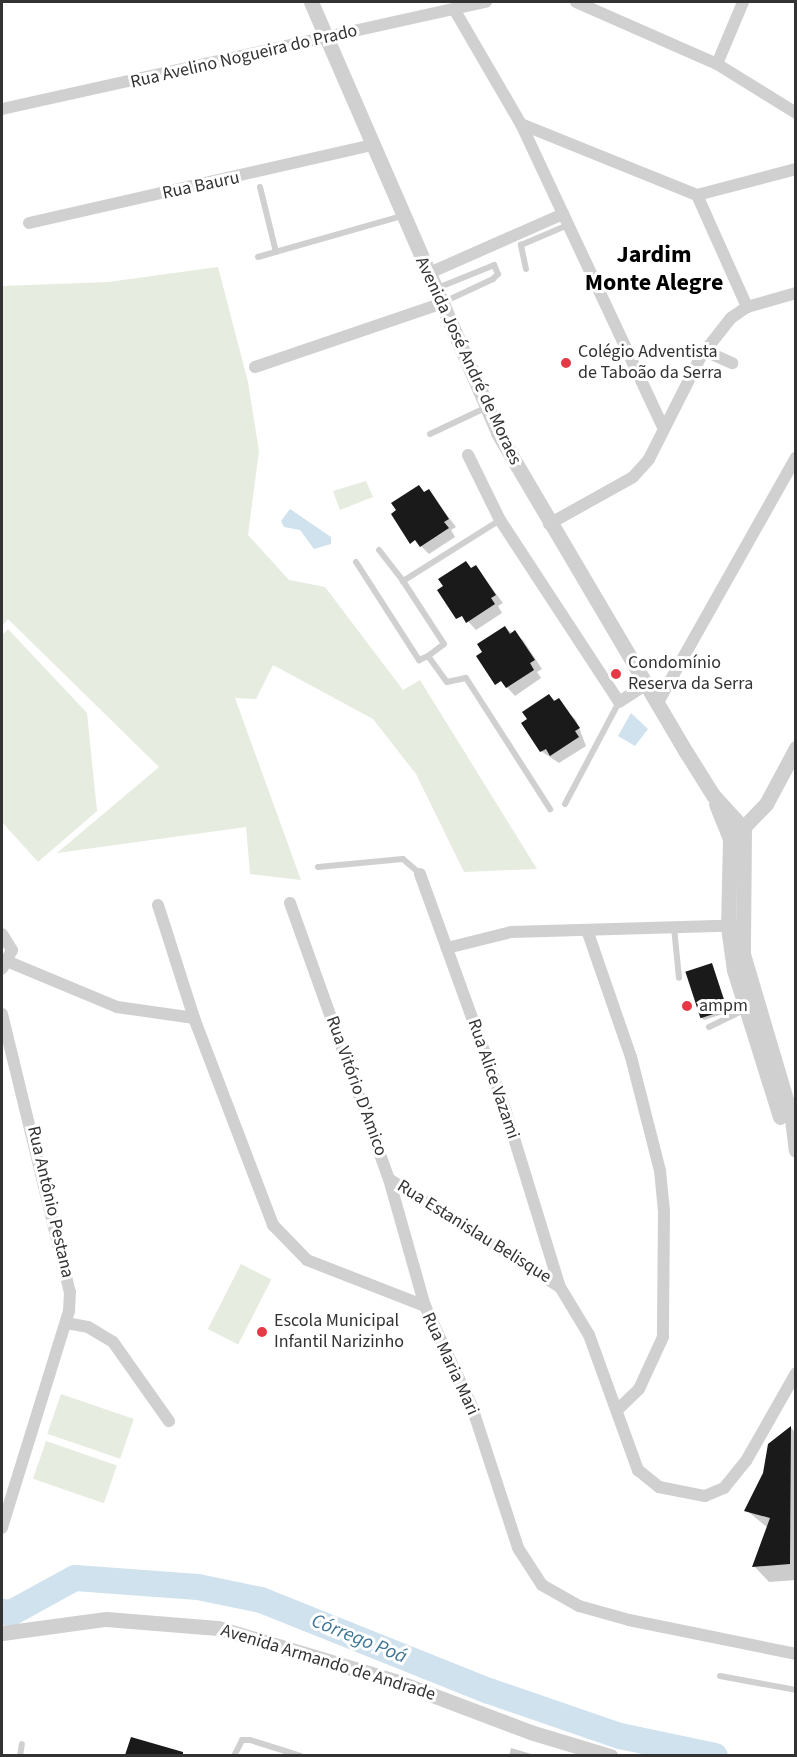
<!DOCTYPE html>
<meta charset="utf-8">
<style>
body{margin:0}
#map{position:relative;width:797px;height:1757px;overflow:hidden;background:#fff;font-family:"Source Sans 3",sans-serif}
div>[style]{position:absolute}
.green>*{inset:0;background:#e6ecdf;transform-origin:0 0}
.water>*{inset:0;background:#cfe2ee}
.shadow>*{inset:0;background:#0003}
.river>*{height:26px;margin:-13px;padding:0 13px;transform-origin:13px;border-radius:13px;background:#cfe2ee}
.building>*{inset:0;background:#1a1a1a;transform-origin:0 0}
.service>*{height:6px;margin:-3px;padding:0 3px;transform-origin:3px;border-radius:3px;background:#d0d0d0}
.minor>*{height:12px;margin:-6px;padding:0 6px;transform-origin:6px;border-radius:6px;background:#d0d0d0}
.tertiary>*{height:15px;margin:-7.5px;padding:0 7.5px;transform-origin:7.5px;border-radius:7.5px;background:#d0d0d0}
.dots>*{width:16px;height:16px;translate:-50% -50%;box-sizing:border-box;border:3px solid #fff;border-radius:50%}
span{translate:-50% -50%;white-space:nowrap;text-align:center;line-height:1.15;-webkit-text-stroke:6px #fff;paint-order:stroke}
.street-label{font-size:18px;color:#333}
.poi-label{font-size:18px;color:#333}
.left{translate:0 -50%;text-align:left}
.water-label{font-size:20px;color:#3f7597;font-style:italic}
.district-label{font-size:24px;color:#000;font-weight:700}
.frame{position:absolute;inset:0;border:3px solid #333;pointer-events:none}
</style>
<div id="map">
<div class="green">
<i style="clip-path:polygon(218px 267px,248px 382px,259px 451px,248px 535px,289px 580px,325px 587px,403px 690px,420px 680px,537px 869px,464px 872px,416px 774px,373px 719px,273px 665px,256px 699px,235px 698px,301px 880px,250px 874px,246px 827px,57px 853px,159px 767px,8px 619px,2px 626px,2px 286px,108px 282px)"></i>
<i style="clip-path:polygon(366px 481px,373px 497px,340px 510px,333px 491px)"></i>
<i style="clip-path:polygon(8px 629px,87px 713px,97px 811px,38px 862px,2px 822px,2px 635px)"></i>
<i style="left:241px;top:1264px;width:34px;height:73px;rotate:27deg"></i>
<i style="left:61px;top:1394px;width:77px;height:42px;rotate:19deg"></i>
<i style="left:46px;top:1441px;width:75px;height:40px;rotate:19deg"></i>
</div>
<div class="water">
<i style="clip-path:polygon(290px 509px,331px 537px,331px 544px,314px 549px,300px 530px,284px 527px,281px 521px)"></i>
<i style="clip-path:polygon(631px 713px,648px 729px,635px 746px,618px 736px)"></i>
</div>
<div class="shadow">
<i style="clip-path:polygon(429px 491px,456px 527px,451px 530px,455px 537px,429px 554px,421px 546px)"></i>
<i style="clip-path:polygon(476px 567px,503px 603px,498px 606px,502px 613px,476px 630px,439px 590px)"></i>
<i style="clip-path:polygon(505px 628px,523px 640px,542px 669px,537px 672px,541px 678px,515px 696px,479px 656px)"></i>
<i style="clip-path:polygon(549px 695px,576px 720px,586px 746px,559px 763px,541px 751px)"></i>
<i style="clip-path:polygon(712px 965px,729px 1012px,704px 1020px,702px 1018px)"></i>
<i style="clip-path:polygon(791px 1428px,796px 1433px,796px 1580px,769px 1582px,754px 1566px,768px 1528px,746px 1510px)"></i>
<i style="clip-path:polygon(132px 1739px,188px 1756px,126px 1756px)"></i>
<i style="clip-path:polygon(511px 1748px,538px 1756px,509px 1756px)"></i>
</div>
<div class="river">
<i style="left:2px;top:1612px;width:9px;rotate:6deg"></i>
<i style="left:11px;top:1613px;width:73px;rotate:-28.7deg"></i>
<i style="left:75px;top:1578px;width:123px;rotate:4.2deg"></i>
<i style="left:198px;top:1587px;width:64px;rotate:11.7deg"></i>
<i style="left:261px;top:1600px;width:245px;rotate:21.8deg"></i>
<i style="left:489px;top:1691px;width:139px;rotate:19deg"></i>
<i style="left:620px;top:1736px;width:97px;rotate:11.9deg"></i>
</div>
<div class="building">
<i style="clip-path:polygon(419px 485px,424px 492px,429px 489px,449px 519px,444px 522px,449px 528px,420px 547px,415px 540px,410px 544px,391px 514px,396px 510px,391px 503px)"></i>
<i style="clip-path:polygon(466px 561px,471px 568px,476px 565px,496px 595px,491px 598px,495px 604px,466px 623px,462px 616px,456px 619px,437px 590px,443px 586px,438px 579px)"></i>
<i style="clip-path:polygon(505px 626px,510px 634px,515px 630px,535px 660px,530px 663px,534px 670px,506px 688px,501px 681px,495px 685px,476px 656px,482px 652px,477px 644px)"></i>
<i style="clip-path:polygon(549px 694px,554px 701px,559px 698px,580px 728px,575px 731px,579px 737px,550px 756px,546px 749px,540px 752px,521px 723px,527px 719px,522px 712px)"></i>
<i style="left:712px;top:963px;width:49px;height:28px;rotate:72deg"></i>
<i style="clip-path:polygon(791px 1426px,790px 1564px,752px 1567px,770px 1518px,744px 1511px,763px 1473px,768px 1444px)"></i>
<i style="clip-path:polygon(131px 1737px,183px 1752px,183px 1755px,125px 1755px)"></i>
</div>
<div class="service">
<i style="left:260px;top:187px;width:67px;rotate:76.2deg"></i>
<i style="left:258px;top:257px;width:150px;rotate:-15.9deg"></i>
<i style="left:526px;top:269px;width:25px;rotate:-102deg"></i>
<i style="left:521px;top:245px;width:51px;rotate:-23.1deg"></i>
<i style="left:435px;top:289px;width:64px;rotate:-22.1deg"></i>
<i style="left:494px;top:265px;width:10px;rotate:66deg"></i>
<i style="left:498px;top:274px;width:7px;rotate:135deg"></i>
<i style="left:493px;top:279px;width:54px;rotate:154.9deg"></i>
<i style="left:430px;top:434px;width:61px;rotate:-25.3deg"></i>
<i style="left:500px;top:520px;width:115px;rotate:147.8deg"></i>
<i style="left:403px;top:581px;width:75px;rotate:56.9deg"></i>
<i style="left:444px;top:644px;width:20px;rotate:143deg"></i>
<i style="left:428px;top:656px;width:32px;rotate:54deg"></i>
<i style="left:447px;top:682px;width:19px;rotate:-12deg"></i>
<i style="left:466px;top:678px;width:156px;rotate:57.3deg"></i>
<i style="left:379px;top:550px;width:39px;rotate:52deg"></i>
<i style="left:356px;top:562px;width:117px;rotate:57.3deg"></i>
<i style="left:419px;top:660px;width:10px;rotate:-24deg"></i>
<i style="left:565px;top:804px;width:115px;rotate:-62.1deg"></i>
<i style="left:318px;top:867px;width:85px;rotate:-5.4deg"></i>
<i style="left:403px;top:859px;width:23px;rotate:41deg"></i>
<i style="left:674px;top:927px;width:51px;rotate:84.4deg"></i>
<i style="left:709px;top:1027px;width:41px;rotate:-25.9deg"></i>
<i style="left:720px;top:1676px;width:77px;rotate:10.4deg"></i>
<i style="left:20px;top:1756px;width:12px;rotate:-81deg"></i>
<i style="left:234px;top:1756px;width:18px;rotate:-63deg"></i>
<i style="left:242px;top:1740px;width:8px"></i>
<i style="left:250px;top:1740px;width:53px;rotate:17.4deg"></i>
</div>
<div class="minor">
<i style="left:576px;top:2px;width:154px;rotate:23.7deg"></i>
<i style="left:717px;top:64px;width:93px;rotate:31.8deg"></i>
<i style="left:454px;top:9px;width:133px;rotate:59.8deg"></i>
<i style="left:521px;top:124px;width:335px;rotate:64.9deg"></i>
<i style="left:717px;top:64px;width:67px;rotate:-67.2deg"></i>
<i style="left:2px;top:109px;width:496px;rotate:-12.5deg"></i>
<i style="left:521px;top:124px;width:190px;rotate:22deg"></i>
<i style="left:697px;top:195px;width:102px;rotate:-14.7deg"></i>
<i style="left:697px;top:195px;width:123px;rotate:65.9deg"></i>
<i style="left:29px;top:223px;width:352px;rotate:-12.8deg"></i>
<i style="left:427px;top:274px;width:149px;rotate:-23.8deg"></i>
<i style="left:705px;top:351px;width:30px;rotate:24deg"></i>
<i style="left:255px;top:367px;width:195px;rotate:-18.8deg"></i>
<i style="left:468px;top:455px;width:72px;rotate:63.8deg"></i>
<i style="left:500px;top:520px;width:217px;rotate:56.8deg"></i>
<i style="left:619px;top:702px;width:31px;rotate:-33deg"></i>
<i style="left:549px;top:524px;width:96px;rotate:-29.2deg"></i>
<i style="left:633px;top:477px;width:24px;rotate:-48deg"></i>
<i style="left:649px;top:459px;width:115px;rotate:-63.2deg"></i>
<i style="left:701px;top:356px;width:48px;rotate:-51.7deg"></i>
<i style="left:731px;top:318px;width:19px;rotate:-35deg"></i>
<i style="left:747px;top:307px;width:51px;rotate:-15.9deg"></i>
<i style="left:657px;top:704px;width:283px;rotate:-60.6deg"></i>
<i style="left:420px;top:874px;width:253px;rotate:70.1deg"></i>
<i style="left:506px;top:1112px;width:183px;rotate:72.9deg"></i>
<i style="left:290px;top:903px;width:293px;rotate:70.3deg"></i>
<i style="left:389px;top:1179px;width:132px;rotate:74.2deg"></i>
<i style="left:158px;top:905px;width:119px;rotate:72.3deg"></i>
<i style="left:194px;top:1018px;width:222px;rotate:69.1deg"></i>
<i style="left:273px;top:1225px;width:49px;rotate:45.8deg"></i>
<i style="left:307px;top:1260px;width:127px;rotate:21.3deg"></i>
<i style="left:425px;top:1306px;width:111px;rotate:65deg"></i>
<i style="left:472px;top:1407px;width:148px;rotate:71.9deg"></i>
<i style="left:518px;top:1548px;width:44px;rotate:57deg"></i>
<i style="left:542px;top:1585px;width:43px;rotate:29.6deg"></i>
<i style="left:579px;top:1606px;width:52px;rotate:15.6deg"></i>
<i style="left:629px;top:1620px;width:170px;rotate:11.5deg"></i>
<i style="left:587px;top:930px;width:134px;rotate:70.9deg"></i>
<i style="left:631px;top:1057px;width:118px;rotate:75.7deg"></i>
<i style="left:660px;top:1171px;width:40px;rotate:84.3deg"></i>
<i style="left:664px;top:1211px;width:126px;rotate:90.5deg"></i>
<i style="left:663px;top:1337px;width:57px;rotate:114.8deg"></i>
<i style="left:639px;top:1389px;width:29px;rotate:136deg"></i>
<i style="left:2px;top:934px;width:19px;rotate:58deg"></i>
<i style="left:12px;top:950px;width:21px;rotate:118deg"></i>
<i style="left:447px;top:948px;width:66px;rotate:-14deg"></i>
<i style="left:511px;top:932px;width:231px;rotate:-1.7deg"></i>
<i style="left:9px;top:962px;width:117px;rotate:22.6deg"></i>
<i style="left:117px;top:1007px;width:78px;rotate:8.1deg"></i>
<i style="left:2px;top:1014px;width:286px;rotate:76.3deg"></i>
<i style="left:70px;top:1292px;width:19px;rotate:93deg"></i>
<i style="left:69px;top:1311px;width:227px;rotate:107.2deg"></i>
<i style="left:389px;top:1179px;width:202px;rotate:32.3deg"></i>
<i style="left:560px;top:1287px;width:56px;rotate:58.9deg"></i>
<i style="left:589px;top:1335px;width:144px;rotate:70.1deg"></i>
<i style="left:638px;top:1470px;width:27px;rotate:39deg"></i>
<i style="left:659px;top:1487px;width:47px;rotate:11.1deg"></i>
<i style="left:705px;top:1496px;width:21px;rotate:-23deg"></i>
<i style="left:724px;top:1488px;width:35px;rotate:-51deg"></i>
<i style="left:746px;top:1461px;width:101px;rotate:-60.4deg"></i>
<i style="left:66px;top:1323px;width:22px;rotate:10deg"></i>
<i style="left:88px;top:1327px;width:29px;rotate:31deg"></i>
<i style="left:113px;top:1342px;width:97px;rotate:54.7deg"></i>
</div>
<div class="tertiary">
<i style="left:311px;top:2px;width:470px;rotate:66.5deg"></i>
<i style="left:498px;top:433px;width:370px;rotate:59.5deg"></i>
<i style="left:686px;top:752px;width:51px;rotate:57.9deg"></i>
<i style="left:713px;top:795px;width:46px;rotate:47.6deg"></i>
<i style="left:744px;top:829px;width:125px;rotate:90.5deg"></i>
<i style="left:743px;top:954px;width:172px;rotate:73.5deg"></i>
<i style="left:792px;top:1119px;width:31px;rotate:83deg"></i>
<i style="left:716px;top:804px;width:38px;rotate:68deg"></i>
<i style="left:730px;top:839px;width:88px;rotate:91.3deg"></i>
<i style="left:728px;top:927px;width:43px;rotate:82.1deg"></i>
<i style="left:734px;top:970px;width:154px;rotate:72.6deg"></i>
<i style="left:737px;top:834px;width:42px;rotate:-46deg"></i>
<i style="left:766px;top:804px;width:64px;rotate:-61.8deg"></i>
<i style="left:2px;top:1633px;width:105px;rotate:-7.7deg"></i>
<i style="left:106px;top:1619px;width:112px;rotate:4.6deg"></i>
<i style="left:218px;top:1628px;width:188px;rotate:16.7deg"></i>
<i style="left:398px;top:1682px;width:141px;rotate:20.7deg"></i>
<i style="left:530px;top:1732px;width:84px;rotate:16.7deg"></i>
</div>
<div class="dots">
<i style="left:566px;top:363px;background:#e63946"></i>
<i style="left:616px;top:674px;background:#e63946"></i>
<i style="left:687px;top:1006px;background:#e63946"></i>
<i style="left:262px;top:1332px;background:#e63946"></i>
</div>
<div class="street-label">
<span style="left:244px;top:57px;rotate:-13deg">Rua Avelino Nogueira do Prado</span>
<span style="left:201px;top:186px;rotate:-12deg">Rua Bauru</span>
<span style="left:468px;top:361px;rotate:65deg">Avenida José André de Moraes</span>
<span style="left:493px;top:1079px;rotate:71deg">Rua Alice Vazami</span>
<span style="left:356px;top:1086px;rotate:70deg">Rua Vitório D'Amico</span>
<span style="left:50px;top:1202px;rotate:77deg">Rua Antônio Pestana</span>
<span style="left:474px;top:1232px;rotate:32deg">Rua Estanislau Belisque</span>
<span style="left:450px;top:1364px;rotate:65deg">Rua Maria Mari</span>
<span style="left:328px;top:1663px;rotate:17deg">Avenida Armando de Andrade</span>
</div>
<div class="poi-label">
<span class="left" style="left:578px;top:363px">Colégio Adventista<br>de Taboão da Serra</span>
<span class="left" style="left:628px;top:674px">Condomínio<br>Reserva da Serra</span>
<span class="left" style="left:699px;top:1006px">ampm</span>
<span class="left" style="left:274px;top:1332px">Escola Municipal<br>Infantil Narizinho</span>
</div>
<div class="water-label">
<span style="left:359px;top:1639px;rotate:22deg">Córrego Poá</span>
</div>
<div class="district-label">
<span style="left:654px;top:269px">Jardim<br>Monte Alegre</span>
</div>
<div class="frame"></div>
</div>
